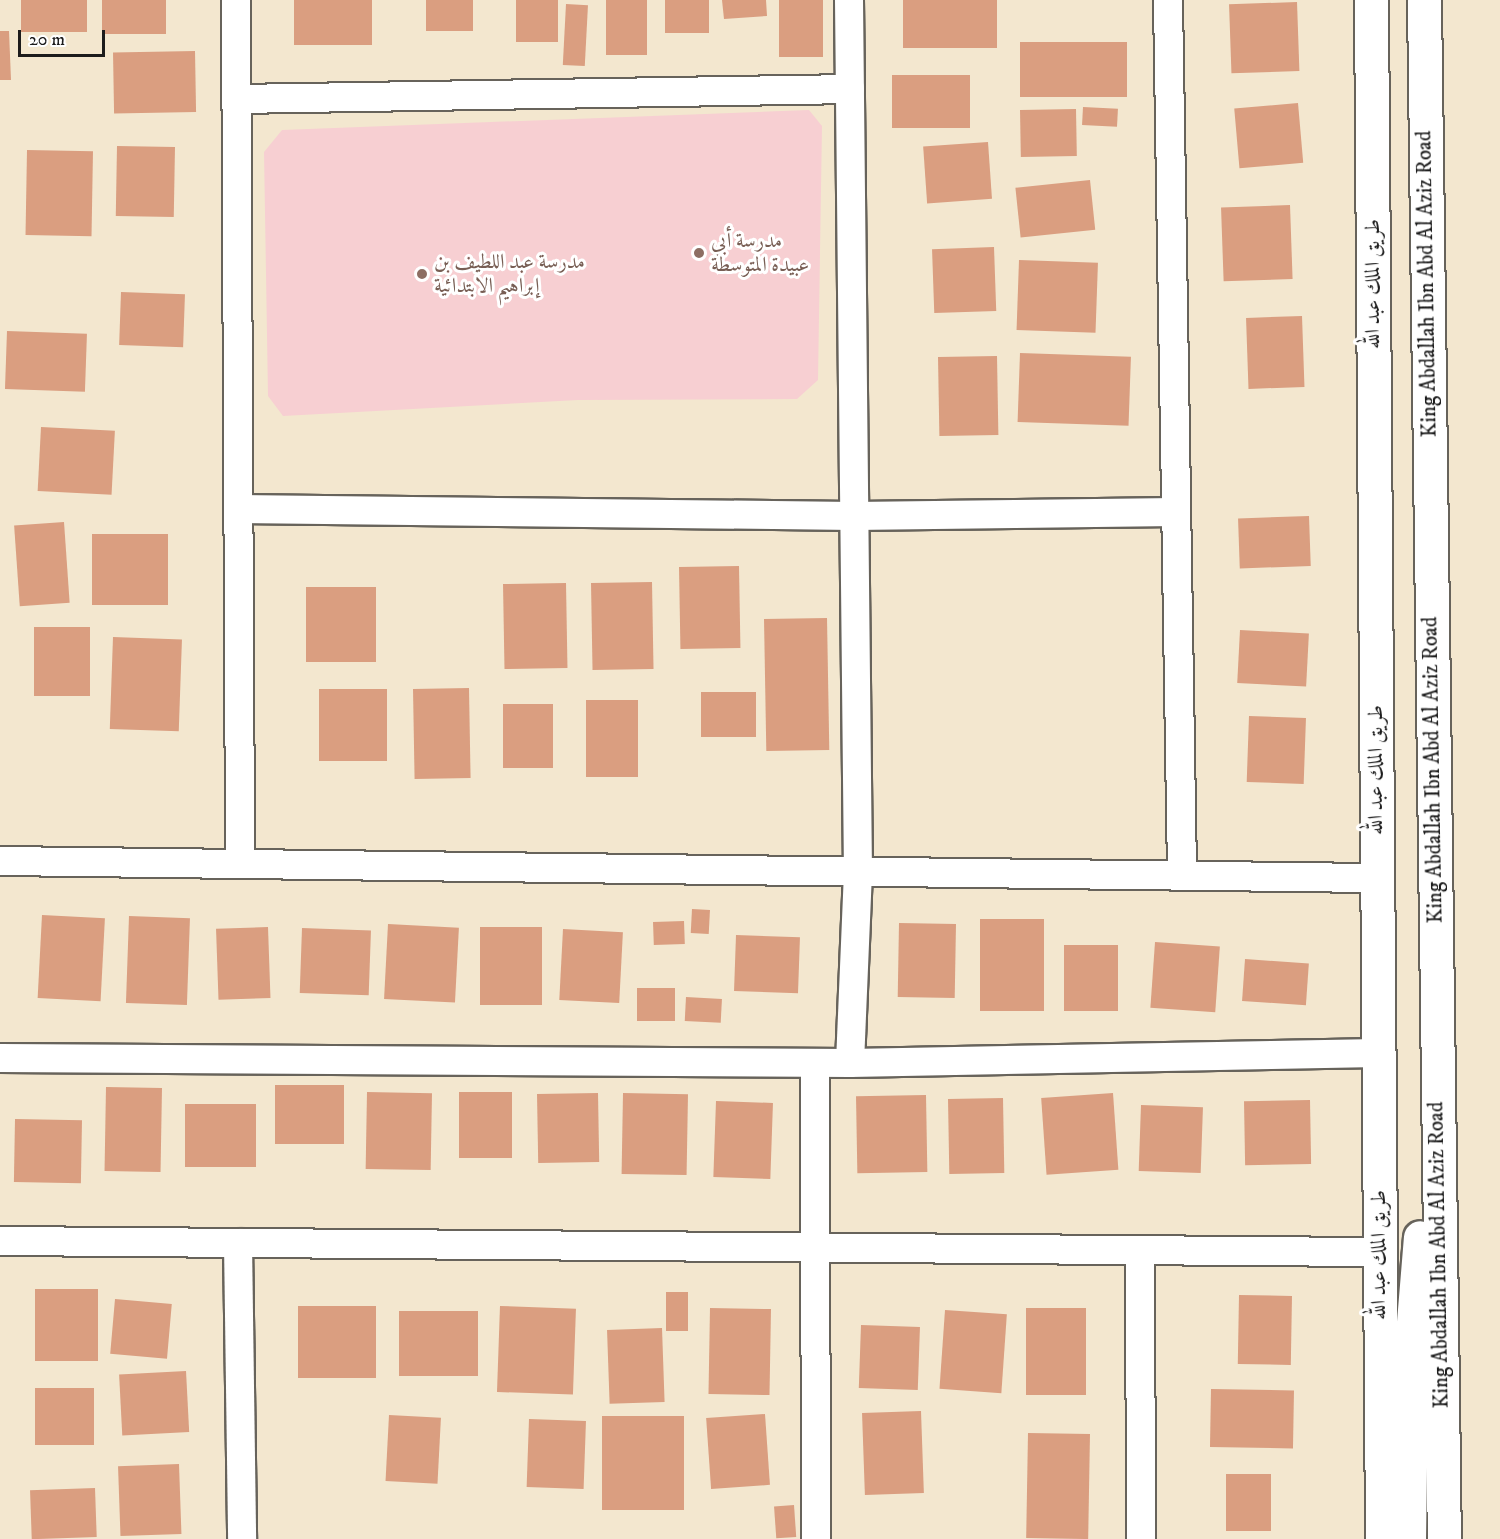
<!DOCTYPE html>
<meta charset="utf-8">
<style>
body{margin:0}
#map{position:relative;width:1500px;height:1539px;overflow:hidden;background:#f3e7cf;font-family:"IM FELL DW Pica",Amiri,serif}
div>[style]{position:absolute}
.built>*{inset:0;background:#f7cfd2}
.building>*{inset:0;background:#da9e80;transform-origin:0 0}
.roads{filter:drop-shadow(2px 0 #67635b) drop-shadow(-2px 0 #67635b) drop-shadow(0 2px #67635b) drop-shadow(0 -2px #67635b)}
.minor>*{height:28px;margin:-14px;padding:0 14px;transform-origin:14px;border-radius:14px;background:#fff}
.primary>*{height:33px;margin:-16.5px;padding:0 16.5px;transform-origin:16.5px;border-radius:16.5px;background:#fff}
.motorway>*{height:33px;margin:-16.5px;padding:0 16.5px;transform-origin:16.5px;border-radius:16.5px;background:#fff}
.dots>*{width:16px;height:16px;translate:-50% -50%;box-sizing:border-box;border:3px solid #fff;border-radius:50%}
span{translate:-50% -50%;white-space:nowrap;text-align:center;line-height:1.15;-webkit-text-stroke:6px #fff;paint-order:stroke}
.education-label{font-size:21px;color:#785e54}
.left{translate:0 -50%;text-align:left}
.street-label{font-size:21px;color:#1c1c1c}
.scale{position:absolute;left:18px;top:30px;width:87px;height:27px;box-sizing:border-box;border:3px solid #1c1c1c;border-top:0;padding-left:8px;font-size:18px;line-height:21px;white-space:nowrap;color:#1c1c1c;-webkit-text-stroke:4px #fff;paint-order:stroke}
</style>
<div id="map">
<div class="built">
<i style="clip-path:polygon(809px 110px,822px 126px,818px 380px,797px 399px,578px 400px,283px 416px,268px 396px,264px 152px,282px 130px)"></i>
</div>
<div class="building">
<i style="left:21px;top:0;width:66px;height:32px"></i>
<i style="left:102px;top:0;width:64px;height:34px"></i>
<i style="left:294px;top:0;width:78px;height:45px"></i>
<i style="left:426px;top:0;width:47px;height:31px"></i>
<i style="left:516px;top:0;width:42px;height:42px"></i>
<i style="left:606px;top:0;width:41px;height:55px"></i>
<i style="left:665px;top:0;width:44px;height:33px"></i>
<i style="clip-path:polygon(722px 0,766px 0,767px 16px,724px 19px)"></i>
<i style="left:779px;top:0;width:44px;height:57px"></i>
<i style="left:903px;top:0;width:94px;height:48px"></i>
<i style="left:1297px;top:2px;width:69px;height:68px;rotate:88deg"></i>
<i style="left:566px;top:4px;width:22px;height:61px;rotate:3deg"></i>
<i style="clip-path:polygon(0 31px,9px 31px,11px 80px,0 80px)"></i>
<i style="left:1020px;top:42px;width:107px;height:55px"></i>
<i style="left:195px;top:51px;width:61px;height:82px;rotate:89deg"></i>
<i style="left:892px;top:75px;width:78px;height:53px"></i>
<i style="left:1298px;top:103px;width:60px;height:64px;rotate:85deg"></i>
<i style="left:1083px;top:107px;width:35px;height:18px;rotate:3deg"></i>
<i style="left:1076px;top:109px;width:47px;height:56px;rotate:89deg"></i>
<i style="left:988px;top:142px;width:57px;height:65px;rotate:86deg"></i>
<i style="left:117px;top:146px;width:58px;height:70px;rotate:1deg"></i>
<i style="left:27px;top:150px;width:66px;height:85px;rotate:1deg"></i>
<i style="left:1090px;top:180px;width:50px;height:75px;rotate:84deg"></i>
<i style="left:1290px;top:205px;width:74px;height:69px;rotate:88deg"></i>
<i style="left:994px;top:247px;width:64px;height:62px;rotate:88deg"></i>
<i style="left:1019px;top:260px;width:79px;height:70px;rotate:2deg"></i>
<i style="left:121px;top:292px;width:64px;height:53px;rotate:2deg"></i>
<i style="left:1302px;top:316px;width:71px;height:56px;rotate:88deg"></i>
<i style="left:7px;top:331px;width:80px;height:58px;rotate:2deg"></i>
<i style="left:1020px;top:353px;width:111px;height:69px;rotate:2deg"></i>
<i style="left:997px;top:356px;width:79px;height:59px;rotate:89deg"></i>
<i style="left:41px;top:427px;width:74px;height:64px;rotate:3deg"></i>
<i style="left:1309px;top:516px;width:50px;height:71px;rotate:88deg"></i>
<i style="left:64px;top:522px;width:81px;height:50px;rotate:86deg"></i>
<i style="left:92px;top:534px;width:76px;height:71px"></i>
<i style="left:739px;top:566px;width:82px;height:60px;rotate:89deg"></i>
<i style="left:652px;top:582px;width:87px;height:61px;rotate:89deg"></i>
<i style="left:566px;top:583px;width:85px;height:63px;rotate:89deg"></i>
<i style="left:306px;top:587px;width:70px;height:75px"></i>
<i style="left:827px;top:618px;width:132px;height:63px;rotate:89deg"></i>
<i style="left:34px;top:627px;width:56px;height:69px"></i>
<i style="left:1240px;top:630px;width:69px;height:53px;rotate:3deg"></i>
<i style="left:113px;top:637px;width:69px;height:92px;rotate:2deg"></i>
<i style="left:469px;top:688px;width:90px;height:56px;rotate:89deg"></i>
<i style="left:319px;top:689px;width:68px;height:72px"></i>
<i style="left:756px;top:692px;width:45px;height:55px;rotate:90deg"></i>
<i style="left:586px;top:700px;width:52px;height:77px"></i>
<i style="left:503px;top:704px;width:50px;height:64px"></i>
<i style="left:1249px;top:716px;width:57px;height:66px;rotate:2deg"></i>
<i style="left:692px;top:909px;width:18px;height:24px;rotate:3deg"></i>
<i style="left:42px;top:915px;width:63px;height:83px;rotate:3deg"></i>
<i style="left:129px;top:916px;width:61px;height:87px;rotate:2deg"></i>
<i style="left:980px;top:919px;width:64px;height:92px"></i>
<i style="left:684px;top:921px;width:23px;height:31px;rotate:88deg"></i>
<i style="left:899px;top:923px;width:57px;height:74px;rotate:1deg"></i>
<i style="left:388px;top:924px;width:71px;height:75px;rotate:3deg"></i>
<i style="left:268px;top:927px;width:71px;height:52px;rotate:88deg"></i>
<i style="left:480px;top:927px;width:62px;height:78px"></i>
<i style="left:302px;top:928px;width:69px;height:65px;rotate:2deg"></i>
<i style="left:563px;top:929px;width:60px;height:71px;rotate:3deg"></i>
<i style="left:736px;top:935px;width:64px;height:56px;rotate:2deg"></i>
<i style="left:1155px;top:942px;width:65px;height:66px;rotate:4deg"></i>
<i style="left:1064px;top:945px;width:54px;height:66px"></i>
<i style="left:1245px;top:959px;width:64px;height:42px;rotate:4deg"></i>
<i style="left:637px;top:988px;width:38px;height:33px"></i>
<i style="left:686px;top:997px;width:36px;height:24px;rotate:3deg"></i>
<i style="left:275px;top:1085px;width:69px;height:59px"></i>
<i style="left:106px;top:1087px;width:56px;height:84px;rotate:1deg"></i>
<i style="left:367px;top:1092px;width:65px;height:77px;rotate:1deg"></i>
<i style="left:459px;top:1092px;width:53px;height:66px"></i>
<i style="left:598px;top:1093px;width:69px;height:61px;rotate:89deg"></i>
<i style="left:623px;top:1093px;width:65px;height:81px;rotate:1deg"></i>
<i style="left:1113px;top:1093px;width:77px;height:72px;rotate:86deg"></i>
<i style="left:926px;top:1095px;width:77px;height:70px;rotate:89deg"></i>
<i style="left:1003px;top:1098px;width:75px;height:55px;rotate:89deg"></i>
<i style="left:1310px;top:1100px;width:64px;height:66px;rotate:89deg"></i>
<i style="left:716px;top:1101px;width:57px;height:76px;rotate:2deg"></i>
<i style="left:185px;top:1104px;width:71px;height:63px"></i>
<i style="left:1141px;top:1105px;width:62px;height:66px;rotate:2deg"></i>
<i style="left:15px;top:1119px;width:67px;height:63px;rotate:1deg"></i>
<i style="left:35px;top:1289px;width:63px;height:72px"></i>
<i style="left:666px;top:1292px;width:22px;height:39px"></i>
<i style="left:1239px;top:1295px;width:53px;height:69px;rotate:1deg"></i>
<i style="left:115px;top:1299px;width:57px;height:55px;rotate:5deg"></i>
<i style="left:298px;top:1306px;width:78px;height:72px"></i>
<i style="left:500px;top:1306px;width:76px;height:86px;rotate:2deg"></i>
<i style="left:710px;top:1308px;width:61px;height:86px;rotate:1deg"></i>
<i style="left:1026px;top:1308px;width:60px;height:87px"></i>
<i style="left:945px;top:1310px;width:62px;height:79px;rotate:4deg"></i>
<i style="left:399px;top:1311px;width:79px;height:65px"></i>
<i style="left:861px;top:1325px;width:59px;height:63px;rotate:2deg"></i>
<i style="left:662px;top:1328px;width:74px;height:55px;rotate:88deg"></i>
<i style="left:186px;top:1371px;width:61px;height:67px;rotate:87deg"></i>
<i style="left:35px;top:1388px;width:59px;height:57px"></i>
<i style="left:1211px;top:1389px;width:83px;height:58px;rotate:1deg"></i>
<i style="left:921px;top:1411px;width:82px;height:59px;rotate:88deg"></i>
<i style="left:765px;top:1414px;width:71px;height:59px;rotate:86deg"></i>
<i style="left:389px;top:1415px;width:52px;height:66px;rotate:3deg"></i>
<i style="left:602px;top:1416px;width:82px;height:94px"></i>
<i style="left:529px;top:1419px;width:57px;height:68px;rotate:2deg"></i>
<i style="left:1028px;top:1433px;width:62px;height:105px;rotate:1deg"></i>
<i style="left:179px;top:1464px;width:70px;height:61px;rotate:88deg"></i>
<i style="left:1226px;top:1474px;width:45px;height:57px"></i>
<i style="left:95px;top:1488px;width:49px;height:65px;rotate:88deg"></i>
<i style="left:794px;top:1505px;width:32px;height:20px;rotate:86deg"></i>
</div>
<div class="roads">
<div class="minor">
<i style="left:236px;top:0;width:864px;rotate:89.73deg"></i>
<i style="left:849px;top:0;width:872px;rotate:89.41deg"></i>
<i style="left:858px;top:872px;width:191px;rotate:92.4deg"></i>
<i style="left:1168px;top:0;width:876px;rotate:89.08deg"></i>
<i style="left:237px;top:99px;width:613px;rotate:-0.93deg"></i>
<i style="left:238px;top:509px;width:616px;rotate:0.65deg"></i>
<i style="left:854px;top:516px;width:322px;rotate:-0.7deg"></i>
<i style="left:0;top:861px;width:1376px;rotate:0.71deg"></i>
<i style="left:0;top:1058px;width:850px;rotate:0.34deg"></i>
<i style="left:850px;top:1063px;width:528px;rotate:-1.09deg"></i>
<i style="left:815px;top:1063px;width:476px;rotate:89.9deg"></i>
<i style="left:0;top:1241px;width:1379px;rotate:0.46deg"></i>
<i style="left:238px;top:1243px;width:296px;rotate:89.2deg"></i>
<i style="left:1140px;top:1251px;width:288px;rotate:89.8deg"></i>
</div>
<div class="primary">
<i style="left:1371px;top:0;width:1539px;rotate:89.59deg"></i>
</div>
<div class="motorway">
<i style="left:1424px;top:0;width:1539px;rotate:89.26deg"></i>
<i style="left:1409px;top:1539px;width:205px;rotate:-89.2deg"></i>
<i style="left:1412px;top:1334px;width:97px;rotate:-85.3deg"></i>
</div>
</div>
<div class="dots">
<i style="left:699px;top:253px;background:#8d6e63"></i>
<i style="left:422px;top:274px;background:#8d6e63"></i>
</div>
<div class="education-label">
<span class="left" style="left:711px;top:253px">مدرسة أبي<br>عبيدة المتوسطة</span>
<span class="left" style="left:434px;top:274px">مدرسة عبد اللطيف بن<br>إبراهيم الابتدائية</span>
</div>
<div class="street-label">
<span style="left:1373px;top:284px;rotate:-90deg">طريق الملك عبد الله</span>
<span style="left:1427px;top:284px;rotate:-91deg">King Abdallah Ibn Abd Al Aziz Road</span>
<span style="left:1376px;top:770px;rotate:-90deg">طريق الملك عبد الله</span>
<span style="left:1433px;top:770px;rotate:-91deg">King Abdallah Ibn Abd Al Aziz Road</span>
<span style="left:1379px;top:1255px;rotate:-90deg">طريق الملك عبد الله</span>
<span style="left:1439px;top:1255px;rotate:-91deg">King Abdallah Ibn Abd Al Aziz Road</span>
</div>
<div class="scale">20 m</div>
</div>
